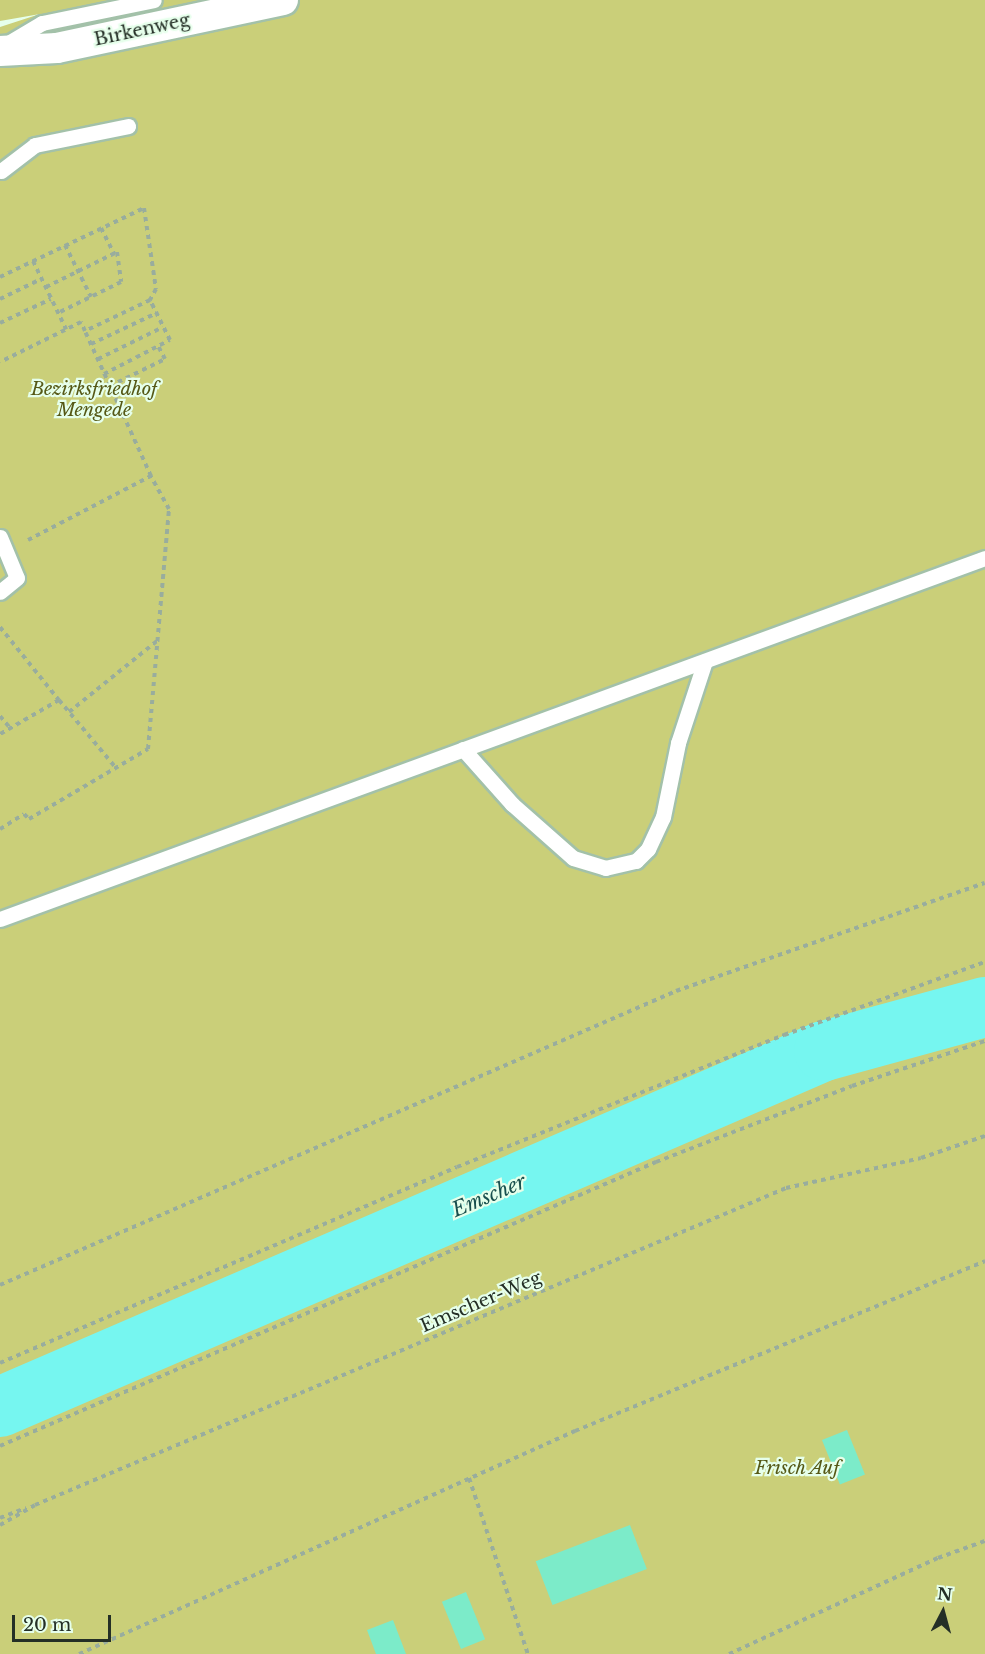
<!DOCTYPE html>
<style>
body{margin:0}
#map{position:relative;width:985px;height:1654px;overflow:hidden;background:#e6ffeb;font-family:"Libre Baskerville",serif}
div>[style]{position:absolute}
.green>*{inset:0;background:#cacf79}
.river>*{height:60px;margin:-30px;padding:0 30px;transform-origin:30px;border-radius:30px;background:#76f6f0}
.building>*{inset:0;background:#7cebc9;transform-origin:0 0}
.path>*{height:4px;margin-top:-2px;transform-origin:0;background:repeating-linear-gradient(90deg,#99ad9d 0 4.5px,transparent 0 9px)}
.roads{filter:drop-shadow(2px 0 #a3c1a9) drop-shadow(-2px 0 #a3c1a9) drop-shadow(0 2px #a3c1a9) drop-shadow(0 -2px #a3c1a9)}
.service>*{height:15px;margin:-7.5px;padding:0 7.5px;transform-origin:7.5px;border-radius:7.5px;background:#fff}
.minor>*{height:30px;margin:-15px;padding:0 15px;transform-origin:15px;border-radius:15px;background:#fff}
span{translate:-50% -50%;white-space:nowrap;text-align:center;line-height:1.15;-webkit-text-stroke:4.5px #e6ffeb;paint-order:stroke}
.street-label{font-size:18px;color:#242f26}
.park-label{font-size:18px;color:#555815;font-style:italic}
.water-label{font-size:20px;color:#18504e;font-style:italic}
.north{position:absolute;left:913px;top:1582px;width:60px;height:60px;-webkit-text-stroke:4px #e6ffeb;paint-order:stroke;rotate:6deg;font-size:16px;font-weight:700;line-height:24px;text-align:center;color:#242f26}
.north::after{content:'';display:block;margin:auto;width:21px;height:27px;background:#242f26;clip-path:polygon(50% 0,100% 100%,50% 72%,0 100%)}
.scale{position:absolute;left:12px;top:1615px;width:99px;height:27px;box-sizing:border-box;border:3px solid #242f26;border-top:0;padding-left:8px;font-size:18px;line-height:21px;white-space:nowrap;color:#242f26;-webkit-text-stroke:4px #e6ffeb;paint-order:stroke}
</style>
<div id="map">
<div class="green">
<i style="clip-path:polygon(0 0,985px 0,985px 1007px,981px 1008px,985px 1008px,985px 1654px,0 1654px,0 27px,40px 14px,0 21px)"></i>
</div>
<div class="river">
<i style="left:0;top:1407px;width:898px;rotate:-23.37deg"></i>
<i style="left:824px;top:1051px;width:167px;rotate:-15.3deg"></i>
</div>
<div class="building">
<i style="left:847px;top:1430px;width:48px;height:27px;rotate:68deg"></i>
<i style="left:630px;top:1525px;width:47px;height:101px;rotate:69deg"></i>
<i style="left:466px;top:1592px;width:51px;height:26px;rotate:68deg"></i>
<i style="clip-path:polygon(393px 1620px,406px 1654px,376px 1654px,367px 1630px)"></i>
</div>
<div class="path">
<i style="left:101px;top:228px;width:29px;rotate:63deg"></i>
<i style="left:65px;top:245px;width:58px;rotate:63.4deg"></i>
<i style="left:33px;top:261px;width:76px;rotate:64.1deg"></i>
<i style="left:0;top:277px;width:160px;rotate:-25.6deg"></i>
<i style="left:144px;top:208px;width:82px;rotate:81.6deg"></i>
<i style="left:156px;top:289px;width:13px;rotate:119deg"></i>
<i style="left:150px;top:300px;width:72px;rotate:154.5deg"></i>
<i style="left:85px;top:331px;width:10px;rotate:-114deg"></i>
<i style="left:81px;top:322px;width:90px;rotate:153.7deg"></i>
<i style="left:46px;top:287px;width:79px;rotate:-26.2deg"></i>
<i style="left:117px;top:252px;width:30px;rotate:82deg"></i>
<i style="left:121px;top:282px;width:70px;rotate:153.8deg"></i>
<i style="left:0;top:299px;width:46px;rotate:-26deg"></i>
<i style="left:0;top:323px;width:56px;rotate:-25.2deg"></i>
<i style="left:91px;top:344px;width:73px;rotate:-25.2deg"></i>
<i style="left:98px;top:359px;width:72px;rotate:-26.2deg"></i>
<i style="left:104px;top:374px;width:74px;rotate:-27.3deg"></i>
<i style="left:170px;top:340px;width:45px;rotate:-116.6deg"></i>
<i style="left:110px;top:386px;width:61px;rotate:-26.1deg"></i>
<i style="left:165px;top:359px;width:15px;rotate:-118deg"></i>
<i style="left:28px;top:540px;width:139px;rotate:-27.5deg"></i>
<i style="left:151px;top:476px;width:159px;rotate:-114.5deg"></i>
<i style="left:0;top:627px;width:94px;rotate:51.1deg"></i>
<i style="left:59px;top:700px;width:68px;rotate:150deg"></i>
<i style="left:59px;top:700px;width:89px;rotate:50deg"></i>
<i style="left:69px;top:712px;width:113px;rotate:-38.9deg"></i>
<i style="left:0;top:716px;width:16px;rotate:50deg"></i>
<i style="left:0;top:829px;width:28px;rotate:-32deg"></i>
<i style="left:24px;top:814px;width:7px;rotate:45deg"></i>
<i style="left:29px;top:819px;width:138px;rotate:-30.5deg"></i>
<i style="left:148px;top:749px;width:241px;rotate:-85deg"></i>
<i style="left:169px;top:509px;width:38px;rotate:-119deg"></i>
<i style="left:0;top:1285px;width:737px;rotate:-23.5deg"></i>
<i style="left:676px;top:991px;width:327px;rotate:-19.3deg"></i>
<i style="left:0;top:1363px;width:497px;rotate:-23.2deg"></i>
<i style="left:457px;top:1167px;width:353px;rotate:-22deg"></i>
<i style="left:784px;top:1035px;width:214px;rotate:-20deg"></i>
<i style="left:0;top:1446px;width:715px;rotate:-23.41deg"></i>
<i style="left:656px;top:1162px;width:210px;rotate:-21.2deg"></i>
<i style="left:852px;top:1086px;width:140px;rotate:-18.7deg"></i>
<i style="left:469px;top:1478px;width:186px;rotate:71.5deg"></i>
<i style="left:0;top:1518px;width:28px;rotate:-21deg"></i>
<i style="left:0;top:1525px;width:40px;rotate:-29.7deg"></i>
<i style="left:35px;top:1505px;width:815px;rotate:-22.88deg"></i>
<i style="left:786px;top:1188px;width:138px;rotate:-12.5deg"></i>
<i style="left:921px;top:1158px;width:68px;rotate:-19deg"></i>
<i style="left:79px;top:1654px;width:544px;rotate:-24.21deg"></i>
<i style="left:575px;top:1431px;width:444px;rotate:-22.5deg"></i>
<i style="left:729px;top:1654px;width:230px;rotate:-24.7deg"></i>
<i style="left:938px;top:1558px;width:50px;rotate:-19.9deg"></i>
</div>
<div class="roads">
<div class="service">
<i style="left:5px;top:45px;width:43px;rotate:-30.7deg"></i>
<i style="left:42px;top:23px;width:114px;rotate:-11.6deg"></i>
<i style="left:1px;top:171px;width:43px;rotate:-37.4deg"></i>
<i style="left:35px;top:145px;width:95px;rotate:-11.5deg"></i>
<i style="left:0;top:537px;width:44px;rotate:67.5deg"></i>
<i style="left:17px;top:578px;width:22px;rotate:141deg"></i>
<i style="left:463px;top:749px;width:74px;rotate:48.3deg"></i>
<i style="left:512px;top:804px;width:81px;rotate:41.5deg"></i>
<i style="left:573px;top:858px;width:34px;rotate:17deg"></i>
<i style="left:605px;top:868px;width:32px;rotate:-13deg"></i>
<i style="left:636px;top:861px;width:17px;rotate:-45deg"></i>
<i style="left:648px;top:849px;width:35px;rotate:-65deg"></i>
<i style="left:663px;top:817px;width:76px;rotate:-78.5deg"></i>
<i style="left:678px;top:743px;width:86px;rotate:-71.8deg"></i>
<i style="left:0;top:919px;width:1049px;rotate:-20.13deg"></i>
</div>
<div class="minor">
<i style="left:0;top:51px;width:57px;rotate:-3deg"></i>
<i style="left:57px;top:48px;width:231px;rotate:-12deg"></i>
</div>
</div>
<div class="street-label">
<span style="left:142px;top:30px;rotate:-12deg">Birkenweg</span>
<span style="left:481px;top:1302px;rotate:-23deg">Emscher-Weg</span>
</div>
<div class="park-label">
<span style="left:94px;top:400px">Bezirksfriedhof<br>Mengede</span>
<span style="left:797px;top:1468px">Frisch Auf</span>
</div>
<div class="water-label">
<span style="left:489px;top:1196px;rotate:-23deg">Emscher</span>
</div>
<div class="north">N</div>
<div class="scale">20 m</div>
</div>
